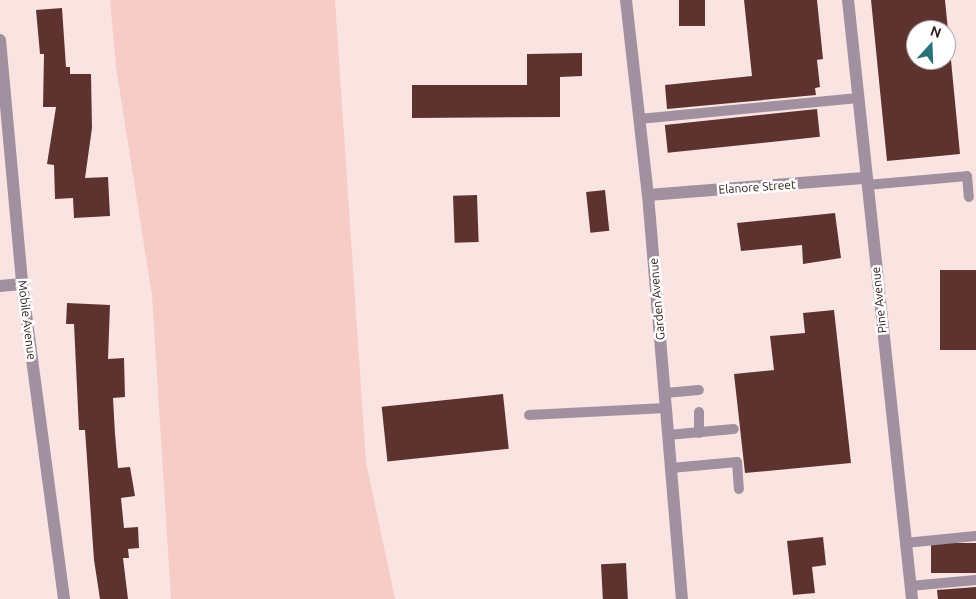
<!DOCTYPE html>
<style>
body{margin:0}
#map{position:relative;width:976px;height:599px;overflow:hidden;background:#fae4e1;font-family:Ubuntu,sans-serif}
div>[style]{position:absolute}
.green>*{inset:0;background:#f7ccc6}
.building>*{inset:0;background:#5e332f;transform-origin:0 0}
.service>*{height:10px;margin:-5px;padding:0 5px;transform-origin:5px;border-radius:5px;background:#a090a0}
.minor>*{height:12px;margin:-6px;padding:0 6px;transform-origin:6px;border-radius:6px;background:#a090a0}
span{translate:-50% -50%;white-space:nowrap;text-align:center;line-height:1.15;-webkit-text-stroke:5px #fff;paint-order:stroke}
.street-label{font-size:12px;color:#34201e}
.north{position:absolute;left:906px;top:20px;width:50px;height:50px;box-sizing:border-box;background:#fff;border:1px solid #aea6a5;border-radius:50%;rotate:20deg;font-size:14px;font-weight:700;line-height:20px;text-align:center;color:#34201e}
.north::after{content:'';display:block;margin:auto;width:18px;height:22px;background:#28717a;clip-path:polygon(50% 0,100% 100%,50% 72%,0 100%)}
</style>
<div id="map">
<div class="green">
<i style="clip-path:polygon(110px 0,335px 0,366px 462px,395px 599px,171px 599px,152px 296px,116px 67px)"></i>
</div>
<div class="building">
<i style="left:679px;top:0;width:26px;height:26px"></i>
<i style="clip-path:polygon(744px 0,817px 0,823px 59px,817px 60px,820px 87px,815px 88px,816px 95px,667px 109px,665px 85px,752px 76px)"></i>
<i style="clip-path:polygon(871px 0,945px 0,948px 30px,916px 30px,916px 60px,951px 60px,960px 154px,887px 161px)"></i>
<i style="clip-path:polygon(62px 8px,66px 67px,70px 67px,70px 74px,91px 74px,92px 128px,85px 178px,108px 177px,110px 216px,74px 218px,73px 198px,55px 199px,54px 165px,47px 164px,56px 107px,43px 107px,44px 54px,40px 54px,36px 10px)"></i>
<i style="clip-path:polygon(582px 53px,582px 76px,560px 77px,560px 117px,412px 118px,412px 85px,527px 85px,527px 54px)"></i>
<i style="left:817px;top:109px;width:28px;height:153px;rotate:84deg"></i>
<i style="left:605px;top:190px;width:41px;height:19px;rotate:84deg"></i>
<i style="left:477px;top:195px;width:47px;height:24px;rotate:88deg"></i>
<i style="clip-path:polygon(835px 213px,841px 258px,803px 264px,802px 245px,741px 251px,737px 223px)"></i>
<i style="left:976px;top:270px;width:80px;height:36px;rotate:90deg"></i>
<i style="clip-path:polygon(67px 303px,110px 305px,108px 359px,124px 358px,125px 397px,113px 398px,115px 434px,118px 468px,130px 467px,135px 496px,121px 498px,124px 528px,138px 527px,139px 548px,128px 549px,129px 558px,123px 558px,128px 599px,100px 599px,94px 560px,85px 430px,79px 430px,74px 324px,66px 324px)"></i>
<i style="clip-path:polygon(834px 310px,851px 463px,745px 473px,734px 374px,774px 370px,770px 336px,805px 333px,803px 313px)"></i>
<i style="left:503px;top:394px;width:55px;height:122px;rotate:84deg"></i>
<i style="clip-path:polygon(823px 537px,826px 565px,812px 567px,815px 593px,793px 595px,787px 541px)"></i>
<i style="left:976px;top:543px;width:30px;height:45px;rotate:90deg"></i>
<i style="left:626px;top:563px;width:36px;height:25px;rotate:87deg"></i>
<i style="clip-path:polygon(976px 587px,976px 599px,938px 599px,937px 590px)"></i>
</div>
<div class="service">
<i style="left:639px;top:119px;width:220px;rotate:-5.5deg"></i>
<i style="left:867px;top:185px;width:100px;rotate:-5.1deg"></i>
<i style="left:967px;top:176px;width:21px;rotate:85deg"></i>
<i style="left:665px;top:393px;width:34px;rotate:-5deg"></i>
<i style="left:699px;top:412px;width:21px;rotate:90deg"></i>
<i style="left:529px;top:415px;width:137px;rotate:-2.9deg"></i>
<i style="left:668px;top:435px;width:66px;rotate:-5.2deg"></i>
<i style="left:671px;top:468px;width:66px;rotate:-5.2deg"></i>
<i style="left:737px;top:462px;width:27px;rotate:86deg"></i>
<i style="left:905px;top:543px;width:71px;rotate:-5.6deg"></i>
<i style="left:910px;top:586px;width:66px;rotate:-5.2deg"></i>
</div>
<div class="minor">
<i style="left:626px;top:0;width:196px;rotate:83.6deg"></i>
<i style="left:648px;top:195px;width:405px;rotate:85.2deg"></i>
<i style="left:848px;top:0;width:602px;rotate:83.9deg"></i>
<i style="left:0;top:40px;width:245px;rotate:84.8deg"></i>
<i style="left:22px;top:284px;width:318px;rotate:82.4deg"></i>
<i style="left:648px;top:195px;width:219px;rotate:-4.5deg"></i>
<i style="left:0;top:286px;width:22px;rotate:-5deg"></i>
</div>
<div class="street-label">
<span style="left:757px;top:187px;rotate:-4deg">Elanore Street</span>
<span style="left:657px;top:299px;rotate:-95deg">Garden Avenue</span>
<span style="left:879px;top:300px;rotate:-96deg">Pine Avenue</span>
<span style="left:27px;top:320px;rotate:83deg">Mobile Avenue</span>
</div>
<div class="north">N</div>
</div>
